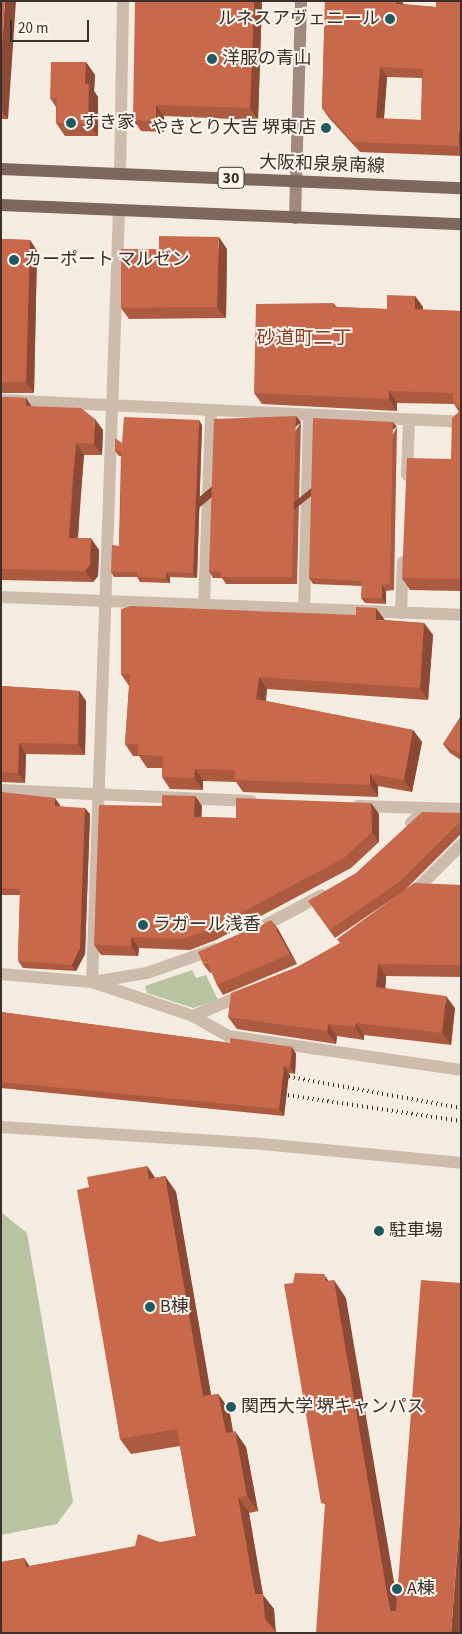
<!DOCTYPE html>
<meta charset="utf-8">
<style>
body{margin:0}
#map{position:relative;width:462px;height:1634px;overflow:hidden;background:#f4ebe1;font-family:"Source Sans 3","Noto Sans JP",sans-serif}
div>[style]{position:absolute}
.green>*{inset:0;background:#b8c4a0}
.street>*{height:12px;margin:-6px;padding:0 6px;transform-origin:6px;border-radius:6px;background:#cdbbac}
.secondary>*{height:12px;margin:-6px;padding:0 6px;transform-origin:6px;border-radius:6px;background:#a18a7d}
.primary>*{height:12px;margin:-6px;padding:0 6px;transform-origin:6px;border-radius:6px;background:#7d675c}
.rail>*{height:4px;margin-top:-2px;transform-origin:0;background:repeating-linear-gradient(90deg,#3b302b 0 1px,transparent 0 5px)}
.wall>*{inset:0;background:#ac5a40}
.shaded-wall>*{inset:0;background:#8c4a34;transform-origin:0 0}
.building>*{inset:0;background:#c8694b}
.dots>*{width:14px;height:14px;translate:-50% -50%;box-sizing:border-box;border:2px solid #fbf5ee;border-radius:50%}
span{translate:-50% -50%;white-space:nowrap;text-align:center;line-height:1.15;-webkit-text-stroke:4px #fbf5ee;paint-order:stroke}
.shield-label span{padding:1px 4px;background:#fbf5ee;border:1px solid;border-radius:4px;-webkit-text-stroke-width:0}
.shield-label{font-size:16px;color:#3b302b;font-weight:700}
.poi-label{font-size:18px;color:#3b302b}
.right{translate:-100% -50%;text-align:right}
.left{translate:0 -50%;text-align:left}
.street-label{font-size:18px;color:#3b302b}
.neighbourhood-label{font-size:19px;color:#8c3b22}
.frame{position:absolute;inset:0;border:2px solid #3b302b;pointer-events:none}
.scale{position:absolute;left:10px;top:20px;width:79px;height:22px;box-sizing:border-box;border:2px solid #3b302b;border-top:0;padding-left:6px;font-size:15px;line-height:18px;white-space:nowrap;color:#3b302b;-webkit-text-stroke:4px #fbf5ee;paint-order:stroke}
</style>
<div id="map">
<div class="green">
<i style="clip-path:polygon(192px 970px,196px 978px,206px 975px,218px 1000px,193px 1008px,147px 993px,145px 986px)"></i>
<i style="clip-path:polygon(1px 1212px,27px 1233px,73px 1502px,57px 1524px,1px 1535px)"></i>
</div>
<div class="street">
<i style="left:120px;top:173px;width:172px;rotate:-89deg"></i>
<i style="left:119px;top:210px;width:772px;rotate:92deg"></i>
<i style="left:92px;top:982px;width:56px;rotate:-9.3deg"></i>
<i style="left:147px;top:973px;width:72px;rotate:-19.4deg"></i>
<i style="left:1px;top:400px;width:461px;rotate:2.7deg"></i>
<i style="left:407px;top:475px;width:55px;rotate:-87.9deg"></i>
<i style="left:1px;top:597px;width:460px;rotate:2.2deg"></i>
<i style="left:204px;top:606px;width:195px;rotate:-87.9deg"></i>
<i style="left:304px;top:609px;width:194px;rotate:-88.5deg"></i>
<i style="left:401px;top:613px;width:51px;rotate:-87.8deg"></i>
<i style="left:1px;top:790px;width:250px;rotate:2.5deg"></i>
<i style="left:358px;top:806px;width:103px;rotate:1.7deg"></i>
<i style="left:411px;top:823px;width:21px;rotate:-43deg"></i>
<i style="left:411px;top:895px;width:71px;rotate:-45deg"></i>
<i style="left:258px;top:929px;width:72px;rotate:-28deg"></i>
<i style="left:1px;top:974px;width:91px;rotate:5deg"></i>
<i style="left:92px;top:982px;width:107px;rotate:18.6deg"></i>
<i style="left:193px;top:1016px;width:40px;rotate:29.7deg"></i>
<i style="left:228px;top:1036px;width:235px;rotate:8.3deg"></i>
<i style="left:193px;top:1016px;width:56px;rotate:-22.9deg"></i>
<i style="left:1px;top:1127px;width:251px;rotate:3.7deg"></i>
<i style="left:251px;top:1143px;width:211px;rotate:5.4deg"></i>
</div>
<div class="secondary">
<i style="left:295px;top:218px;width:217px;rotate:-88.4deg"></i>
</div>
<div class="primary">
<i style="left:1px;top:169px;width:460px;rotate:2.4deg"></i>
<i style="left:1px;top:205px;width:460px;rotate:2.4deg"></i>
</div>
<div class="rail">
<i style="left:274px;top:1074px;width:190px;rotate:10.3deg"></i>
<i style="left:273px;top:1093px;width:190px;rotate:8.5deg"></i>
</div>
<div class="wall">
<i style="clip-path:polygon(1px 1px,8px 119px,1px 119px)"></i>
<i style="clip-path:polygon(262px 1px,258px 120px,164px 116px,164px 132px,141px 131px,133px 120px)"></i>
<i style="clip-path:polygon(evenodd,325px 1px,403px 1px,403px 4px,436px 7px,461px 1px,461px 156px,360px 152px,329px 118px,322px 108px,325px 1px,387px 77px,422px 78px,421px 120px,384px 119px,387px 77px)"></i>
<i style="clip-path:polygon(86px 62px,95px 75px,94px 91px,98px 97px,98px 136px,65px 136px,56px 123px,56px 107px,50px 98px)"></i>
<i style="clip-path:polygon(1px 239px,30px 240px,37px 251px,34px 393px,1px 393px)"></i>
<i style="clip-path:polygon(159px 249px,227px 249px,226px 318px,129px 319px,121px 308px)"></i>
<i style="clip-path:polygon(415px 296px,423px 307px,423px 310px,461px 311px,461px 591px,410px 590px,402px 578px,451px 459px,459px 412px,454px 404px,397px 403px,397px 411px,262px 404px,254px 393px,333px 303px,337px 307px,387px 309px)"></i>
<i style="clip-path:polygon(1px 397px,26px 398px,31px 406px,103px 430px,102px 455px,84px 455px,80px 497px,78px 538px,99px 550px,98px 576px,93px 582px,1px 580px)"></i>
<i style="clip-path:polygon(301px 422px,297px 584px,226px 584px,222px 578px,213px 578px,209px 571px)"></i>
<i style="clip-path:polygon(202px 425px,197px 578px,170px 577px,170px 583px,140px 582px,137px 577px,114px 577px,111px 572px,119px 546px,121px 456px,119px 456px,115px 451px,122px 443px)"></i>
<i style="clip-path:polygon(397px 427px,394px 590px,386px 591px,386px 604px,365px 603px,361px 598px,362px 586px,313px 584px,309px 578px)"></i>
<i style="clip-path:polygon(385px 620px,424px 623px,433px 635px,428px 700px,267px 689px,266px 701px,413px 730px,422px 742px,412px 792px,378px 786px,378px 797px,243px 792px,236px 782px,203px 781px,203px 790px,170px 789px,162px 777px,162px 768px,147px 768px,139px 756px,133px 756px,125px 744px,129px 686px,121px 674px)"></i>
<i style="clip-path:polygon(1px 686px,79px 691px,86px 701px,85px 755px,26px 754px,25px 783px,1px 782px)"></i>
<i style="clip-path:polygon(461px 716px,461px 760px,450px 753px,443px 744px)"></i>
<i style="clip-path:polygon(1px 792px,60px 805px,60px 806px,90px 814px,85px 954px,76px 971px,23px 968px,18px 961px,20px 895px,1px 895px)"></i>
<i style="clip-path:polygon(195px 796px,202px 806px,201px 817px,236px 818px,371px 803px,379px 814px,379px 842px,351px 868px,216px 940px,190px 950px,139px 948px,138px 956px,101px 955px,94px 945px,162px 806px)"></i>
<i style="clip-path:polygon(461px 813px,461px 834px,406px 889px,461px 885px,461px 977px,386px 976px,385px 988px,455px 1008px,451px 1045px,364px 1035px,364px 1040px,337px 1036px,336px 1044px,237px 1029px,228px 1017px,340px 943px,398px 895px,335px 938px,314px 909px)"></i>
<i style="clip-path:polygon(278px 929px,297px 964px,223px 995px,217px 985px,212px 972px,210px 973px,203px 964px)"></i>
<i style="clip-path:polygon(1px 1012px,230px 1043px,292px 1047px,296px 1054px,295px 1074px,289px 1073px,284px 1116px,1px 1088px)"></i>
<i style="clip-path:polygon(147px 1166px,155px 1178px,165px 1176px,176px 1192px,211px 1395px,218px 1394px,229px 1409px,233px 1432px,246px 1447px,258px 1511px,249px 1513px,263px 1595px,274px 1609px,275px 1631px,277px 1633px,1px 1633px,1px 1562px,24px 1558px,29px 1566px,196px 1536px,180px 1446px,131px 1454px,120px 1439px,89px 1187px)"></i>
</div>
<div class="shaded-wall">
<i style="clip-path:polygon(5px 1px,16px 1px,8px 119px,1px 109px,1px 61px)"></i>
<i style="clip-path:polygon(254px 1px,262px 1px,258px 120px,250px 108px)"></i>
<i style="clip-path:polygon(396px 1px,403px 1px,403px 14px,396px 4px)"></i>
<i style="clip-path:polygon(86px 62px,95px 75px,94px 91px,98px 97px,98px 136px,88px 124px,85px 84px)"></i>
<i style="clip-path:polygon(380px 67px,387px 77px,383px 129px,376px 118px)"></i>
<i style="clip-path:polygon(156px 105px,164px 116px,164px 132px,156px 121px)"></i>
<i style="clip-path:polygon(459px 132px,461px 135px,461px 149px,459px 146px)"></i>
<i style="clip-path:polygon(219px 237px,227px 249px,226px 318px,217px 307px)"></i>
<i style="clip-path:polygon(30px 240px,37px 251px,34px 393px,26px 382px)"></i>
<i style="clip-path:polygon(415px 296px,423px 307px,423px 321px,415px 309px)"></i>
<i style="clip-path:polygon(389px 391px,397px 403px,397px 411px,389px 399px)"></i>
<i style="clip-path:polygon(26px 398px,34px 410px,26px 406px)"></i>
<i style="left:296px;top:416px;width:8px;height:161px;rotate:50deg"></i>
<i style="clip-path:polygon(95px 419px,103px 430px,102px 455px,94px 444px)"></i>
<i style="clip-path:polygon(199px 420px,202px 425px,197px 578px,193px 573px)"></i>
<i style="left:393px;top:422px;width:6px;height:162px;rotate:51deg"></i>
<i style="clip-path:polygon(76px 443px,84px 455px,77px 549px,69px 538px)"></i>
<i style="clip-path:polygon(91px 538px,99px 550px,98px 576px,93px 582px,85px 571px)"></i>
<i style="clip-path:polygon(166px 572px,170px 577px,170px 583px,166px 578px)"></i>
<i style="clip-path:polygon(382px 585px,386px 591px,386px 604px,382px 598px)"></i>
<i style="clip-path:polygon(376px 608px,385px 620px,376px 620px)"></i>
<i style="clip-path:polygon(424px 623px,433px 635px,428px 700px,420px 688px)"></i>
<i style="clip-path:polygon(259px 677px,267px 689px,264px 711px,256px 699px)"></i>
<i style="clip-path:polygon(79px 691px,86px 701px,85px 755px,78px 744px)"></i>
<i style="clip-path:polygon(413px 730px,422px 742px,412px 792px,404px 780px)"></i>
<i style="clip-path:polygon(19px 743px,26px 754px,25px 783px,18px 773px)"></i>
<i style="clip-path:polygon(195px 769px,203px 781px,203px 790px,194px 778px)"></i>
<i style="clip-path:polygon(370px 774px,378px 786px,378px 797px,370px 785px)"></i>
<i style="clip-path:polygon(195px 796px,202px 806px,201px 827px,194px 817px)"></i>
<i style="clip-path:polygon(55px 798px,60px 805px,60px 813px,55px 806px)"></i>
<i style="clip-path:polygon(371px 803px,379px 814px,379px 842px,372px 832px)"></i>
<i style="clip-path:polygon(85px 808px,90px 814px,85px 954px,76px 971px,72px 965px)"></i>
<i style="clip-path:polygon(271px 920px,278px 929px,297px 964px,290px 954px)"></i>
<i style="clip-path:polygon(131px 937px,139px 948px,138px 956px,131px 946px)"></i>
<i style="clip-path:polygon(378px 964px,386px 976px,385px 999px,376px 987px)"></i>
<i style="clip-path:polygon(446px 996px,455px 1008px,451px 1045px,442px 1033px)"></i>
<i style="clip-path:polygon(356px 1023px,364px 1035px,364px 1040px,355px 1027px)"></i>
<i style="clip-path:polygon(328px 1024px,337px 1036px,336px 1044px,327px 1031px)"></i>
<i style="clip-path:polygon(292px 1047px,296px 1054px,295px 1074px,290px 1067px)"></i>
<i style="clip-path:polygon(284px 1066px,289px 1073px,284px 1116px,279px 1109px)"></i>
<i style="clip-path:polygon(147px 1166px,158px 1182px,149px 1179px)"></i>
<i style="clip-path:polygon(165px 1176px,176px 1192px,214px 1412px,203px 1396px)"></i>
<i style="clip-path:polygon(324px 1274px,335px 1291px,334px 1280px,346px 1298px,402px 1629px,390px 1611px)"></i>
<i style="clip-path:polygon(218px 1394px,229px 1409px,236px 1449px,226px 1433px)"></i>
<i style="clip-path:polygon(235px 1431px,246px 1447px,258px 1511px,247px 1496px)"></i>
<i style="clip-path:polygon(238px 1497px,249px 1513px,263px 1595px,274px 1609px,276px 1633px,265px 1619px,255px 1594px)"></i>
<i style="clip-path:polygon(461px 1504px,461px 1633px,451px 1633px)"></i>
<i style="clip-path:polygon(24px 1558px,35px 1574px,26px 1567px)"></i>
</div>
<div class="building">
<i style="clip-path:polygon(1px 1px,5px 1px,1px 61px)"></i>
<i style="clip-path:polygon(135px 1px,254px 1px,250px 108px,156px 105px,156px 121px,133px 120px)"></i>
<i style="clip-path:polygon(evenodd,325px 1px,396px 1px,396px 4px,436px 7px,436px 1px,461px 1px,461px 132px,459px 132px,459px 146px,353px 142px,322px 108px,325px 1px,380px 67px,423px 69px,421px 120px,376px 118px,380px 67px)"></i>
<i style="clip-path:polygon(51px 62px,86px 62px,85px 84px,89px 84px,88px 124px,56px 123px,57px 98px,50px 98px)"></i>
<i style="clip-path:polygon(159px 236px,219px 237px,217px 307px,121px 308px,121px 249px,159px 249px)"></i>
<i style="clip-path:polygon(1px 239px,30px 240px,26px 382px,1px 382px)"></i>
<i style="clip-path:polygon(387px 295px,415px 296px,415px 309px,461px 311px,461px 410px,453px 402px,453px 393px,389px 391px,389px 399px,254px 393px,256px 304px,333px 303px,333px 307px,387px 309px)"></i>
<i style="clip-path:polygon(1px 397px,26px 398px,26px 406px,81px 408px,95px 419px,94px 444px,76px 443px,72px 486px,69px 538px,91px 538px,90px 565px,85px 571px,1px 569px)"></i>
<i style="clip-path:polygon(461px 410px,461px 579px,402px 578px,407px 458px,451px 459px,452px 418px)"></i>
<i style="clip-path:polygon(296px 416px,292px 577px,221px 577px,221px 572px,209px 571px,214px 419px)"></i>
<i style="clip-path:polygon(124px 417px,199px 420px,193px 573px,166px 572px,166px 578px,137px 577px,137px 572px,111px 572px,112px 545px,119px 546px,121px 497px,121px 451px,115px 451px,115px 438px,122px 443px)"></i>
<i style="clip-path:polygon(313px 418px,393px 422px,390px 584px,382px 585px,382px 598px,361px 598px,362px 581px,309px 578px)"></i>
<i style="clip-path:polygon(131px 606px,356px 615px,356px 607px,376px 608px,376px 620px,424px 623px,420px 688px,259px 677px,256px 699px,413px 730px,404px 780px,370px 774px,370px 785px,235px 780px,235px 770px,195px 769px,194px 778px,162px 777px,163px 756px,138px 755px,138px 744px,125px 744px,130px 674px,121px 674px,121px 609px)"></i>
<i style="clip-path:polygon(1px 686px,79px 691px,78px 744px,19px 743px,18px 773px,1px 772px)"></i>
<i style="clip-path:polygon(461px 716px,461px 755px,443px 744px)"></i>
<i style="clip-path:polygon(1px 792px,55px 798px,55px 806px,85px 808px,80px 948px,72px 965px,18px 961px,20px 889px,1px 888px)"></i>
<i style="clip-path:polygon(162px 795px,195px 796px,194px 817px,236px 818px,236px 798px,371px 803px,372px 832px,344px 858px,209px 930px,183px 939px,131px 937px,131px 946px,94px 945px,99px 805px,162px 806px)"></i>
<i style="clip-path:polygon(422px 812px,461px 813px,461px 821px,399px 882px,330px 930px,308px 901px,356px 873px)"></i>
<i style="clip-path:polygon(414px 883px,461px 885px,461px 965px,378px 964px,376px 987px,446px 996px,442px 1033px,356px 1023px,355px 1027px,328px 1024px,327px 1031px,228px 1017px,231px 993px,297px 967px,340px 943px,337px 939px)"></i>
<i style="clip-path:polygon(271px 920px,290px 954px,217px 985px,207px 962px,203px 964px,198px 952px)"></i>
<i style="clip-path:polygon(1px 1012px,230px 1043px,230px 1038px,292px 1047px,290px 1067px,284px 1066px,279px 1109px,1px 1082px)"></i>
<i style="clip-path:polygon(147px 1166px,149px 1179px,165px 1176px,203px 1396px,218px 1394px,226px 1433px,235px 1431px,247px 1496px,238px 1497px,255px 1594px,263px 1594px,265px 1619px,277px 1633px,3px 1633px,2px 1625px,1px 1626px,1px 1562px,24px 1558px,26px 1567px,135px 1546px,138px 1534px,160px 1542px,196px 1536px,177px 1429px,120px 1439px,77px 1190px,89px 1187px,87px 1177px)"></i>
<i style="clip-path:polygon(295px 1273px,324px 1274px,325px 1281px,334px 1280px,390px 1611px,396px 1611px,421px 1280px,461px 1283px,461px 1380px,460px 1395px,461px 1395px,461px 1504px,451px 1633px,316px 1633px,325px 1504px,321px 1503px,284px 1284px,293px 1283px)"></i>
</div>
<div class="dots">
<i style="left:390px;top:19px;background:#1f5a5e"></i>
<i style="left:212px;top:59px;background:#1f5a5e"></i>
<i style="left:71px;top:123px;background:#1f5a5e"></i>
<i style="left:326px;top:128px;background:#1f5a5e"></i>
<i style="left:14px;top:260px;background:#1f5a5e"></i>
<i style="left:143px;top:925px;background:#1f5a5e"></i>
<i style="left:379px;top:1231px;background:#1f5a5e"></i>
<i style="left:150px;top:1307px;background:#1f5a5e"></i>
<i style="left:231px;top:1407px;background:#1f5a5e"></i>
<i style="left:397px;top:1589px;background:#1f5a5e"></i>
</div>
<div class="shield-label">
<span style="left:231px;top:178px">30</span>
</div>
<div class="poi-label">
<span class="right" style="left:380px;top:19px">ルネスアヴェニール</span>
<span class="left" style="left:222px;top:59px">洋服の青山</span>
<span class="left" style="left:81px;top:123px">すき家</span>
<span class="right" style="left:316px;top:128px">やきとり大吉 堺東店</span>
<span class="left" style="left:24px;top:260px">カーポート マルゼン</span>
<span class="left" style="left:153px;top:925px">ラガール浅香</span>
<span class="left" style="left:389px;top:1231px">駐車場</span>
<span class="left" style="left:160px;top:1307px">B棟</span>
<span class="left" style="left:241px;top:1407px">関西大学 堺キャンパス</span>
<span class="left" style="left:407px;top:1589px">A棟</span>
</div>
<div class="street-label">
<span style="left:322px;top:165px;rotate:2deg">大阪和泉泉南線</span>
</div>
<div class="neighbourhood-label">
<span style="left:304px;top:339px">砂道町二丁</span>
</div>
<div class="frame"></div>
<div class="scale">20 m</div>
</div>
